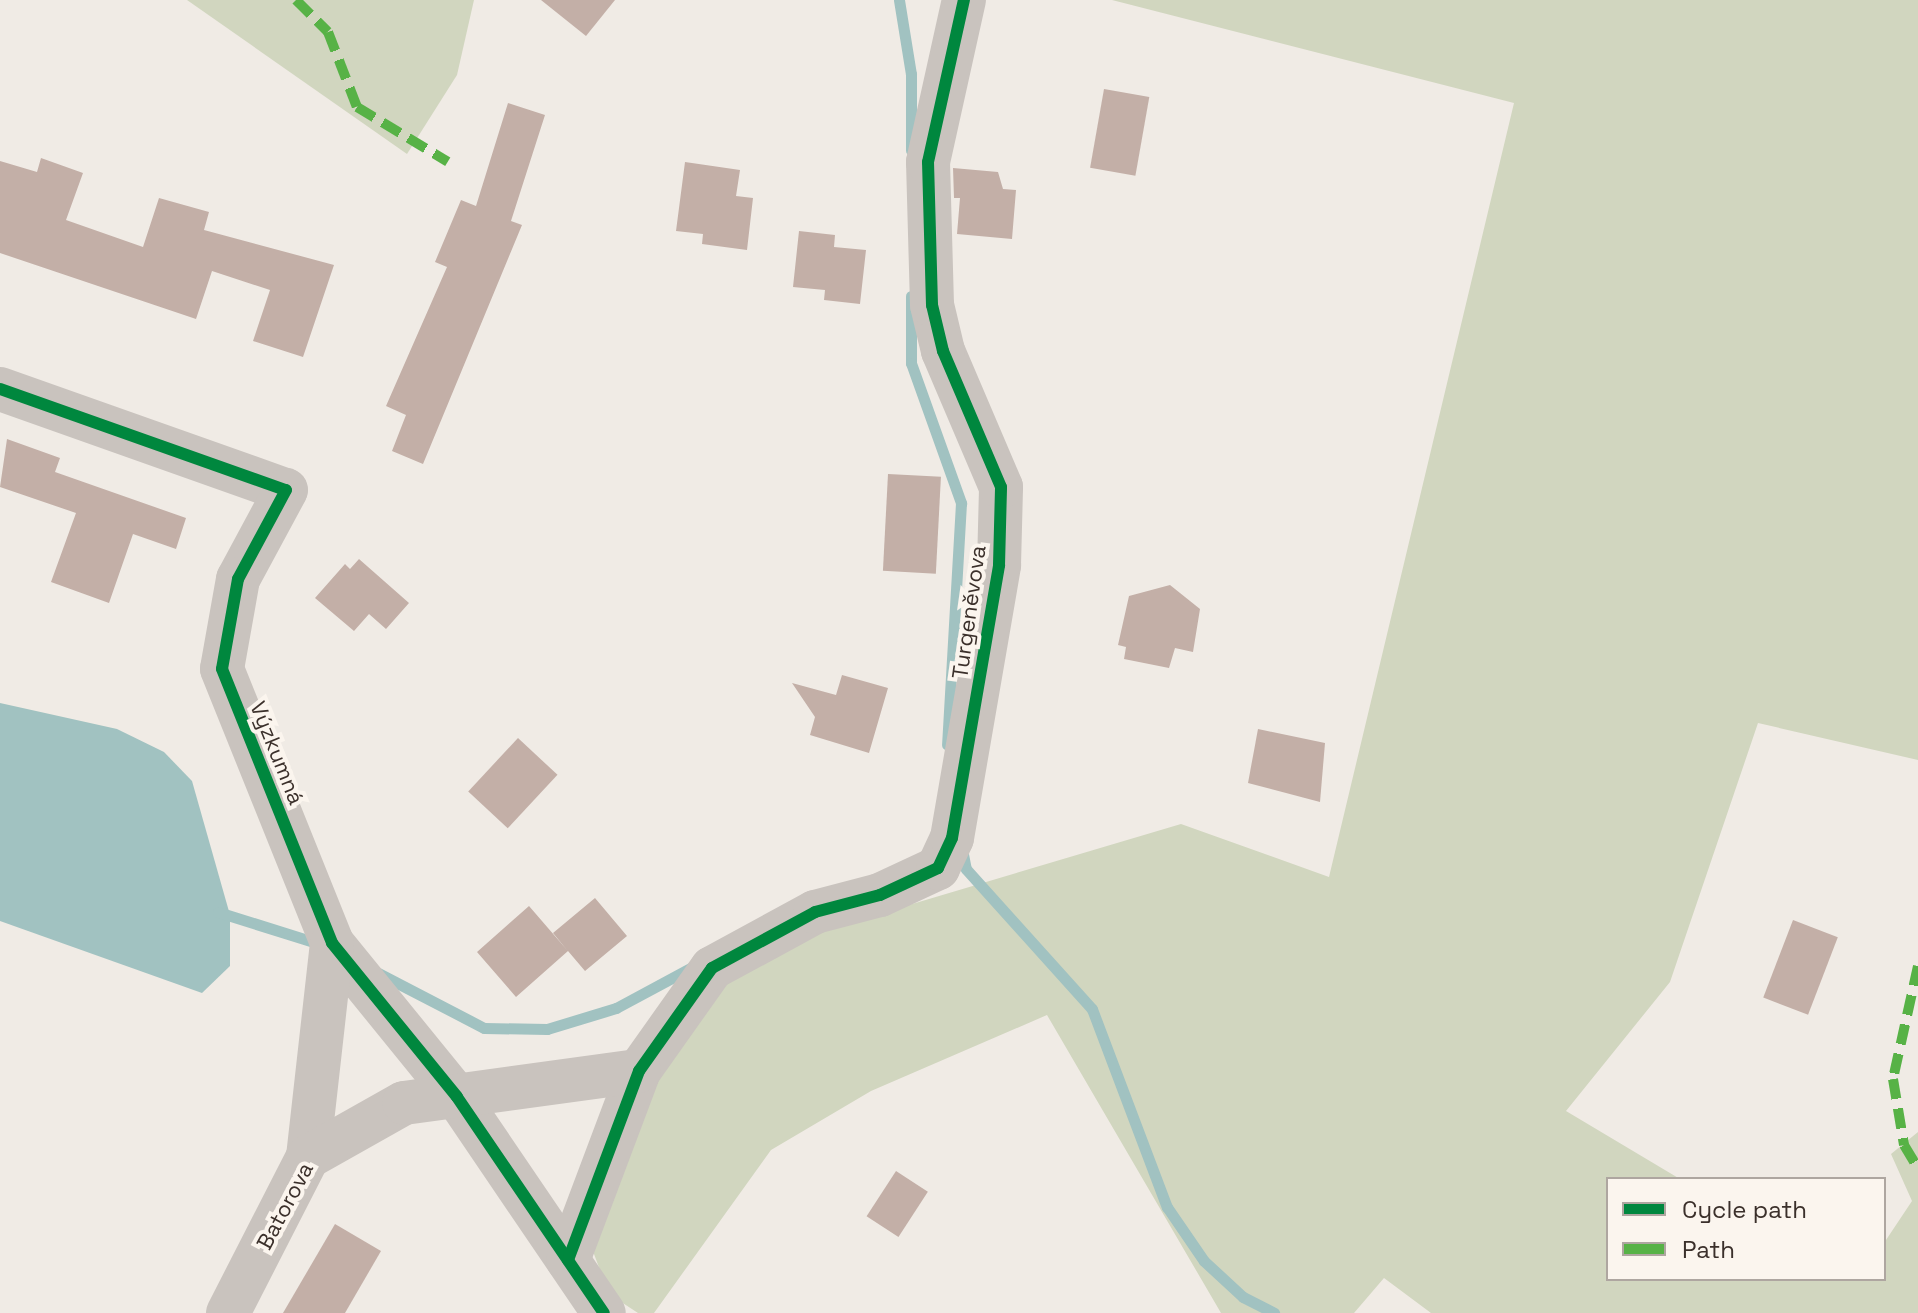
<!DOCTYPE html>
<meta charset="utf-8">
<style>
body{margin:0}
#map{position:relative;width:1918px;height:1313px;overflow:hidden;background:#f0ebe5;font-family:"Space Grotesk",sans-serif}
div>[style]{position:absolute}
.green>*{inset:0;background:#d1d6bf}
.water>*{inset:0;background:#a1c2c1}
.stream>*{height:11px;margin:-5.5px;padding:0 5.5px;transform-origin:5.5px;border-radius:5.5px;background:#a1c2c1}
.building>*{inset:0;background:#c3afa7;transform-origin:0 0}
.minor>*{height:44px;margin:-22px;padding:0 22px;transform-origin:22px;border-radius:22px;background:#c9c3be}
.quiet>*{height:10px;margin-top:-5px;transform-origin:0;background:repeating-linear-gradient(90deg,#57b246 0 20px,transparent 0 30px)}
.cycleway>*{height:12px;margin:-6px;padding:0 6px;transform-origin:6px;border-radius:6px;background:#00873e}
span{translate:-50% -50%;white-space:nowrap;text-align:center;line-height:1.15;-webkit-text-stroke:8px #fbf5ee;paint-order:stroke}
.street-label{font-size:22px;color:#3b302b}
.legend{position:absolute;left:1606px;top:1177px;width:280px;height:104px;box-sizing:border-box;background:#fbf5ee;border:2px solid #aea6a0;margin:0;padding:10px 14px;list-style:none;font-size:24px;color:#3b302b}
.legend li{display:flex;align-items:center;gap:16px;height:40px}
.legend b{width:40px;border:2px solid #aea6a0}
</style>
<div id="map">
<div class="green">
<i style="clip-path:polygon(187px 0,474px 0,457px 75px,407px 154px)"></i>
<i style="clip-path:polygon(1112px 0,1918px 0,1918px 760px,1758px 723px,1670px 982px,1566px 1111px,1680px 1179px,1608px 1179px,1608px 1279px,1884px 1279px,1884px 1243px,1912px 1201px,1891px 1154px,1918px 1132px,1918px 1313px,1431px 1313px,1384px 1278px,1354px 1313px,1221px 1313px,1047px 1015px,871px 1091px,771px 1150px,654px 1313px,638px 1313px,609px 1294px,588px 1238px,651px 1074px,728px 974px,798px 938px,1181px 824px,1329px 877px,1514px 103px)"></i>
</div>
<div class="water">
<i style="clip-path:polygon(0 703px,117px 729px,164px 752px,192px 781px,230px 915px,230px 966px,202px 993px,0 921px)"></i>
</div>
<div class="stream">
<i style="left:899px;top:0;width:75px;rotate:80.8deg"></i>
<i style="left:911px;top:74px;width:76px;rotate:90deg"></i>
<i style="left:911px;top:296px;width:67px;rotate:90deg"></i>
<i style="left:911px;top:363px;width:149px;rotate:70.3deg"></i>
<i style="left:961px;top:503px;width:242px;rotate:93.3deg"></i>
<i style="left:962px;top:849px;width:20px;rotate:79deg"></i>
<i style="left:966px;top:869px;width:188px;rotate:48deg"></i>
<i style="left:1092px;top:1009px;width:212px;rotate:69.3deg"></i>
<i style="left:1167px;top:1207px;width:65px;rotate:55.6deg"></i>
<i style="left:1204px;top:1261px;width:53px;rotate:42.7deg"></i>
<i style="left:1243px;top:1297px;width:35px;rotate:27deg"></i>
<i style="left:218px;top:912px;width:107px;rotate:17.4deg"></i>
<i style="left:378px;top:973px;width:119px;rotate:27.4deg"></i>
<i style="left:484px;top:1028px;width:63px;rotate:0.9deg"></i>
<i style="left:547px;top:1029px;width:72px;rotate:-16.9deg"></i>
<i style="left:616px;top:1008px;width:89px;rotate:-28.3deg"></i>
</div>
<div class="building">
<i style="clip-path:polygon(541px 0,615px 0,586px 36px)"></i>
<i style="left:1104px;top:89px;width:46px;height:80px;rotate:10deg"></i>
<i style="clip-path:polygon(508px 103px,545px 115px,511px 221px,522px 225px,423px 464px,392px 451px,406px 415px,386px 406px,447px 267px,435px 262px,461px 200px,476px 206px)"></i>
<i style="clip-path:polygon(41px 158px,83px 173px,66px 220px,143px 247px,159px 198px,209px 212px,204px 230px,334px 265px,303px 357px,253px 341px,270px 290px,212px 271px,196px 319px,0 253px,0 161px,37px 172px)"></i>
<i style="clip-path:polygon(685px 162px,740px 170px,736px 196px,753px 198px,747px 250px,702px 244px,703px 234px,676px 231px)"></i>
<i style="clip-path:polygon(953px 168px,998px 172px,1003px 189px,1016px 190px,1012px 239px,957px 234px,960px 198px,954px 198px)"></i>
<i style="clip-path:polygon(799px 231px,835px 235px,834px 247px,866px 250px,860px 304px,824px 300px,825px 290px,793px 287px)"></i>
<i style="clip-path:polygon(7px 439px,60px 458px,55px 472px,186px 518px,176px 549px,133px 534px,109px 603px,51px 582px,76px 513px,0 487px)"></i>
<i style="left:888px;top:474px;width:53px;height:97px;rotate:3deg"></i>
<i style="clip-path:polygon(359px 559px,409px 603px,386px 629px,369px 614px,354px 631px,315px 598px,345px 564px,350px 569px)"></i>
<i style="clip-path:polygon(1170px 585px,1200px 609px,1193px 652px,1175px 648px,1169px 668px,1124px 659px,1126px 647px,1118px 645px,1129px 596px)"></i>
<i style="clip-path:polygon(842px 675px,888px 688px,869px 753px,810px 735px,815px 717px,792px 683px,836px 695px)"></i>
<i style="clip-path:polygon(1258px 729px,1325px 743px,1320px 802px,1248px 783px)"></i>
<i style="left:518px;top:738px;width:54px;height:73px;rotate:43deg"></i>
<i style="clip-path:polygon(595px 898px,627px 936px,585px 971px,568px 951px,516px 997px,477px 952px,529px 906px,567px 950px,553px 933px)"></i>
<i style="left:1793px;top:920px;width:48px;height:83px;rotate:21deg"></i>
<i style="left:896px;top:1171px;width:38px;height:54px;rotate:33deg"></i>
<i style="clip-path:polygon(335px 1224px,381px 1251px,345px 1313px,283px 1313px)"></i>
</div>
<div class="minor">
<i style="left:0;top:389px;width:303px;rotate:19.5deg"></i>
<i style="left:286px;top:490px;width:101px;rotate:118.3deg"></i>
<i style="left:238px;top:579px;width:91px;rotate:100.1deg"></i>
<i style="left:222px;top:669px;width:295px;rotate:68.1deg"></i>
<i style="left:332px;top:943px;width:198px;rotate:50.9deg"></i>
<i style="left:457px;top:1097px;width:261px;rotate:55.8deg"></i>
<i style="left:308px;top:1157px;width:215px;rotate:-83.6deg"></i>
<i style="left:568px;top:1260px;width:202px;rotate:-69.4deg"></i>
<i style="left:639px;top:1071px;width:126px;rotate:-54.7deg"></i>
<i style="left:712px;top:968px;width:117px;rotate:-28.5deg"></i>
<i style="left:815px;top:912px;width:67px;rotate:-14.7deg"></i>
<i style="left:880px;top:895px;width:64px;rotate:-25deg"></i>
<i style="left:938px;top:868px;width:33px;rotate:-65deg"></i>
<i style="left:952px;top:838px;width:277px;rotate:-80.2deg"></i>
<i style="left:999px;top:565px;width:78px;rotate:-88.5deg"></i>
<i style="left:1001px;top:487px;width:148px;rotate:-113.1deg"></i>
<i style="left:943px;top:351px;width:47px;rotate:-103.4deg"></i>
<i style="left:932px;top:305px;width:143px;rotate:-91.6deg"></i>
<i style="left:928px;top:162px;width:166px;rotate:-77.5deg"></i>
<i style="left:228px;top:1313px;width:175px;rotate:-62.9deg"></i>
<i style="left:308px;top:1157px;width:110px;rotate:-29.4deg"></i>
<i style="left:404px;top:1103px;width:237px;rotate:-7.8deg"></i>
</div>
<div class="quiet">
<i style="left:296px;top:0;width:45px;rotate:45deg"></i>
<i style="left:328px;top:32px;width:80px;rotate:68.9deg"></i>
<i style="left:357px;top:107px;width:106px;rotate:31.1deg"></i>
<i style="left:1918px;top:966px;width:116px;rotate:102.5deg"></i>
<i style="left:1893px;top:1079px;width:67px;rotate:80.5deg"></i>
<i style="left:1904px;top:1145px;width:27px;rotate:59deg"></i>
</div>
<div class="cycleway">
<i style="left:0;top:389px;width:303px;rotate:19.5deg"></i>
<i style="left:286px;top:490px;width:101px;rotate:118.3deg"></i>
<i style="left:238px;top:579px;width:91px;rotate:100.1deg"></i>
<i style="left:222px;top:669px;width:295px;rotate:68.1deg"></i>
<i style="left:332px;top:943px;width:198px;rotate:50.9deg"></i>
<i style="left:457px;top:1097px;width:261px;rotate:55.8deg"></i>
<i style="left:568px;top:1260px;width:202px;rotate:-69.4deg"></i>
<i style="left:639px;top:1071px;width:126px;rotate:-54.7deg"></i>
<i style="left:712px;top:968px;width:117px;rotate:-28.5deg"></i>
<i style="left:815px;top:912px;width:67px;rotate:-14.7deg"></i>
<i style="left:880px;top:895px;width:64px;rotate:-25deg"></i>
<i style="left:938px;top:868px;width:33px;rotate:-65deg"></i>
<i style="left:952px;top:838px;width:277px;rotate:-80.2deg"></i>
<i style="left:999px;top:565px;width:78px;rotate:-88.5deg"></i>
<i style="left:1001px;top:487px;width:148px;rotate:-113.1deg"></i>
<i style="left:943px;top:351px;width:47px;rotate:-103.4deg"></i>
<i style="left:932px;top:305px;width:143px;rotate:-91.6deg"></i>
<i style="left:928px;top:162px;width:166px;rotate:-77.5deg"></i>
</div>
<div class="street-label">
<span style="left:969px;top:612px;rotate:-82deg">Turgeněvova</span>
<span style="left:277px;top:753px;rotate:68deg">Výzkumná</span>
<span style="left:285px;top:1206px;rotate:-62deg">Batorova</span>
</div>
<ul class="legend">
<li><b style="height:10px;background:#00873e"></b>Cycle path</li>
<li><b style="height:10px;background:#57b246"></b>Path</li>
</ul>
</div>
